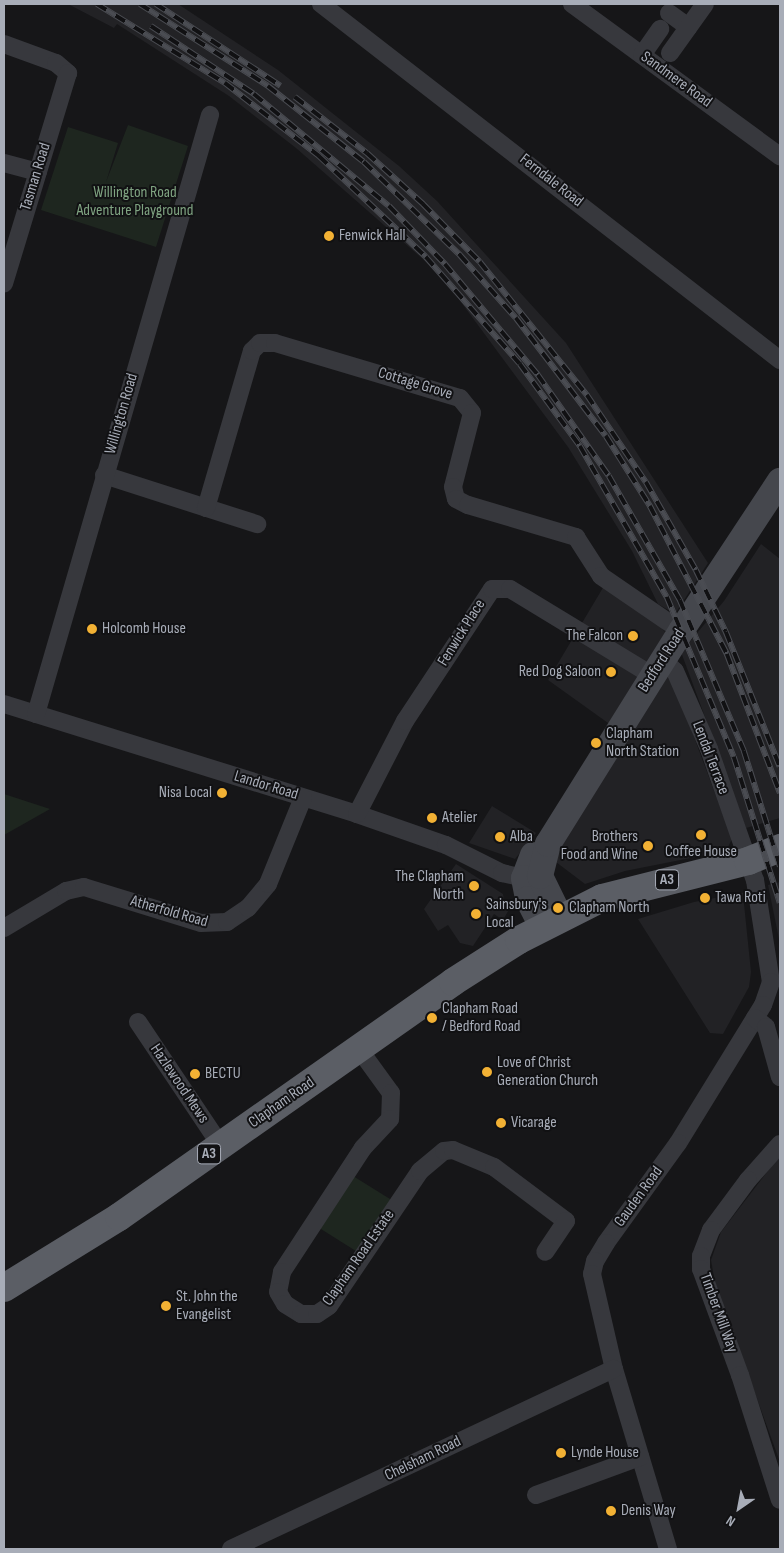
<!DOCTYPE html>
<style>
body{margin:0}
#map{position:relative;width:784px;height:1553px;overflow:hidden;background:#161618;font-family:"Sofia Sans Condensed",sans-serif}
div>[style]{position:absolute}
.built>*{inset:0;background:#222225}
.green>*{inset:0;background:#1e261f;transform-origin:0 0}
.minor>*{height:18px;margin:-9px;padding:0 9px;transform-origin:9px;border-radius:9px;background:#37383d}
.secondary>*{height:26px;margin:-13px;padding:0 13px;transform-origin:13px;border-radius:13px;background:#45474d}
.trunk>*{height:28px;margin:-14px;padding:0 14px;transform-origin:14px;border-radius:14px;background:#5b5e65}
.rail>*{height:5.5px;margin-top:-2.75px;transform-origin:0;background:repeating-linear-gradient(90deg,#111113 0 11px,#4a4c52 0 22px);box-sizing:border-box;border-block:1px solid #4a4c52}
.dots>*{width:14px;height:14px;translate:-50% -50%;box-sizing:border-box;border:2px solid #111113;border-radius:50%}
span{translate:-50% -50%;white-space:nowrap;text-align:center;line-height:1.15;-webkit-text-stroke:4px #111113;paint-order:stroke}
.shield-label span{padding:1px 4px;background:#111113;border:1px solid;border-radius:4px;-webkit-text-stroke-width:0}
.shield-label{font-size:15px;color:#a8adb8;font-weight:700}
.street-label{font-size:16px;color:#a8adb8}
.park-label{font-size:16px;color:#7fa381}
.poi-label{font-size:16px;color:#a8adb8}
.left{translate:0 -50%;text-align:left}
.right{translate:-100% -50%;text-align:right}
.frame{position:absolute;inset:0;border:5px solid #a8adb8;pointer-events:none}
.north{position:absolute;left:714px;top:1483px;width:50px;height:50px;-webkit-text-stroke:4px #111113;paint-order:stroke;rotate:213deg;font-size:14px;font-weight:700;line-height:20px;text-align:center;color:#a8adb8}
.north::after{content:'';display:block;margin:auto;width:18px;height:22px;background:#a8adb8;clip-path:polygon(50% 0,100% 100%,50% 72%,0 100%)}
</style>
<div id="map">
<div class="built">
<i style="clip-path:polygon(68px 4px,178px 4px,278px 70px,399px 166px,437px 201px,566px 343px,708px 563px,675px 614px,658px 604px,632px 551px,568px 447px,441px 275px,296px 148px,229px 96px,117px 24px,114px 28px)"></i>
<i style="clip-path:polygon(761px 544px,780px 559px,780px 818px,746px 828px,681px 652px,724px 601px)"></i>
<i style="clip-path:polygon(604px 586px,659px 624px,668px 636px,675px 686px,732px 839px,726px 851px,625px 871px,585px 884px,552px 859px,629px 738px,548px 680px)"></i>
<i style="clip-path:polygon(492px 806px,536px 833px,515px 859px,469px 843px)"></i>
<i style="clip-path:polygon(456px 864px,503px 894px,504px 901px,511px 906px,503px 920px,494px 914px,473px 946px,460px 943px,448px 925px,438px 931px,424px 909px)"></i>
<i style="clip-path:polygon(780px 882px,780px 944px,768px 885px)"></i>
<i style="clip-path:polygon(746px 892px,744px 904px,751px 972px,749px 987px,723px 1034px,710px 1033px,638px 919px,694px 902px)"></i>
<i style="clip-path:polygon(780px 1155px,780px 1462px,715px 1283px,711px 1260px,721px 1232px)"></i>
</div>
<div class="green">
<i style="clip-path:polygon(128px 125px,188px 146px,156px 247px,41px 210px,68px 127px,118px 143px,106px 182px)"></i>
<i style="clip-path:polygon(4px 794px,50px 809px,4px 835px)"></i>
<i style="left:353px;top:1176px;width:45px;height:62px;rotate:32deg"></i>
</div>
<div class="minor">
<i style="left:321px;top:4px;width:581px;rotate:37.8deg"></i>
<i style="left:572px;top:4px;width:258px;rotate:36.2deg"></i>
<i style="left:669px;top:13px;width:24px;rotate:36deg"></i>
<i style="left:4px;top:44px;width:55px;rotate:20.1deg"></i>
<i style="left:56px;top:63px;width:16px;rotate:40deg"></i>
<i style="left:68px;top:73px;width:220px;rotate:106.9deg"></i>
<i style="left:670px;top:53px;width:60px;rotate:-54.5deg"></i>
<i style="left:642px;top:55px;width:32px;rotate:-55deg"></i>
<i style="left:4px;top:163px;width:35px;rotate:15deg"></i>
<i style="left:104px;top:475px;width:161px;rotate:17.8deg"></i>
<i style="left:206px;top:508px;width:164px;rotate:-73.7deg"></i>
<i style="left:252px;top:351px;width:11px;rotate:-45deg"></i>
<i style="left:260px;top:343px;width:15px"></i>
<i style="left:275px;top:343px;width:193px;rotate:16.6deg"></i>
<i style="left:460px;top:398px;width:19px;rotate:51deg"></i>
<i style="left:472px;top:413px;width:76px;rotate:104.4deg"></i>
<i style="left:453px;top:487px;width:12px;rotate:76deg"></i>
<i style="left:456px;top:499px;width:13px;rotate:27deg"></i>
<i style="left:468px;top:505px;width:113px;rotate:16.5deg"></i>
<i style="left:576px;top:537px;width:46px;rotate:57.3deg"></i>
<i style="left:601px;top:576px;width:97px;rotate:34.5deg"></i>
<i style="left:663px;top:660px;width:16px;rotate:43deg"></i>
<i style="left:675px;top:671px;width:85px;rotate:66.4deg"></i>
<i style="left:709px;top:749px;width:139px;rotate:70.7deg"></i>
<i style="left:755px;top:880px;width:103px;rotate:81.1deg"></i>
<i style="left:771px;top:982px;width:24px;rotate:109deg"></i>
<i style="left:763px;top:1005px;width:162px;rotate:121.6deg"></i>
<i style="left:678px;top:1143px;width:123px;rotate:125.8deg"></i>
<i style="left:606px;top:1243px;width:21px;rotate:121deg"></i>
<i style="left:595px;top:1261px;width:13px;rotate:103deg"></i>
<i style="left:592px;top:1274px;width:98px;rotate:77deg"></i>
<i style="left:614px;top:1369px;width:188px;rotate:73.3deg"></i>
<i style="left:4px;top:704px;width:370px;rotate:17.3deg"></i>
<i style="left:357px;top:814px;width:94px;rotate:19.2deg"></i>
<i style="left:446px;top:845px;width:63px;rotate:26.6deg"></i>
<i style="left:502px;top:873px;width:23px;rotate:13deg"></i>
<i style="left:36px;top:714px;width:624px;rotate:-73.8deg"></i>
<i style="left:357px;top:814px;width:105px;rotate:-62.7deg"></i>
<i style="left:405px;top:721px;width:158px;rotate:-56.6deg"></i>
<i style="left:492px;top:589px;width:18px"></i>
<i style="left:510px;top:589px;width:167px;rotate:31.3deg"></i>
<i style="left:4px;top:928px;width:72px;rotate:-30.8deg"></i>
<i style="left:66px;top:891px;width:18px;rotate:-13deg"></i>
<i style="left:84px;top:887px;width:122px;rotate:17.1deg"></i>
<i style="left:201px;top:923px;width:26px;rotate:-2deg"></i>
<i style="left:227px;top:922px;width:25px;rotate:-34deg"></i>
<i style="left:248px;top:908px;width:31px;rotate:-50deg"></i>
<i style="left:268px;top:884px;width:93px;rotate:-67.9deg"></i>
<i style="left:755px;top:1018px;width:14px;rotate:39deg"></i>
<i style="left:766px;top:1027px;width:52px;rotate:74.4deg"></i>
<i style="left:138px;top:1022px;width:149px;rotate:56.2deg"></i>
<i style="left:359px;top:1049px;width:54px;rotate:54deg"></i>
<i style="left:391px;top:1093px;width:26px;rotate:92deg"></i>
<i style="left:390px;top:1119px;width:40px;rotate:133deg"></i>
<i style="left:363px;top:1148px;width:148px;rotate:123.2deg"></i>
<i style="left:282px;top:1272px;width:20px;rotate:101deg"></i>
<i style="left:278px;top:1292px;width:14px;rotate:60deg"></i>
<i style="left:285px;top:1304px;width:19px;rotate:32deg"></i>
<i style="left:301px;top:1314px;width:16px"></i>
<i style="left:317px;top:1314px;width:14px;rotate:-34deg"></i>
<i style="left:329px;top:1306px;width:163px;rotate:-56deg"></i>
<i style="left:420px;top:1171px;width:31px;rotate:-40deg"></i>
<i style="left:444px;top:1151px;width:9px;rotate:-6deg"></i>
<i style="left:453px;top:1150px;width:44px;rotate:22.5deg"></i>
<i style="left:494px;top:1167px;width:90px;rotate:36.9deg"></i>
<i style="left:566px;top:1221px;width:37px;rotate:124deg"></i>
<i style="left:780px;top:1144px;width:48px;rotate:131.6deg"></i>
<i style="left:748px;top:1180px;width:62px;rotate:126.5deg"></i>
<i style="left:711px;top:1230px;width:28px;rotate:111deg"></i>
<i style="left:701px;top:1256px;width:13px;rotate:90deg"></i>
<i style="left:701px;top:1269px;width:113px;rotate:69.8deg"></i>
<i style="left:740px;top:1375px;width:131px;rotate:72.3deg"></i>
<i style="left:536px;top:1495px;width:111px;rotate:-20.1deg"></i>
<i style="left:231px;top:1549px;width:423px;rotate:-25.2deg"></i>
</div>
<div class="secondary">
<i style="left:533px;top:855px;width:25px;rotate:111deg"></i>
<i style="left:524px;top:878px;width:21px;rotate:79deg"></i>
<i style="left:528px;top:899px;width:31px;rotate:63deg"></i>
<i style="left:560px;top:917px;width:46px;rotate:-116deg"></i>
<i style="left:540px;top:876px;width:33px;rotate:-76deg"></i>
<i style="left:548px;top:844px;width:251px;rotate:-58deg"></i>
<i style="left:681px;top:631px;width:180px;rotate:-56.6deg"></i>
</div>
<div class="trunk">
<i style="left:4px;top:1288px;width:135px;rotate:-31.7deg"></i>
<i style="left:119px;top:1217px;width:408px;rotate:-35.1deg"></i>
<i style="left:453px;top:982px;width:78px;rotate:-32.5deg"></i>
<i style="left:519px;top:940px;width:93px;rotate:-26.8deg"></i>
<i style="left:602px;top:898px;width:151px;rotate:-14.2deg"></i>
<i style="left:748px;top:861px;width:35px;rotate:-22deg"></i>
</div>
<div class="rail">
<i style="left:97px;top:4px;width:150px;rotate:31.7deg"></i>
<i style="left:225px;top:83px;width:119px;rotate:37.8deg"></i>
<i style="left:319px;top:156px;width:147px;rotate:43.3deg"></i>
<i style="left:426px;top:257px;width:142px;rotate:48.7deg"></i>
<i style="left:520px;top:364px;width:102px;rotate:53.8deg"></i>
<i style="left:580px;top:446px;width:174px;rotate:60.1deg"></i>
<i style="left:667px;top:597px;width:173px;rotate:67.3deg"></i>
<i style="left:734px;top:757px;width:153px;rotate:72.5deg"></i>
<i style="left:140px;top:4px;width:152px;rotate:32.6deg"></i>
<i style="left:268px;top:86px;width:122px;rotate:38.4deg"></i>
<i style="left:364px;top:162px;width:134px;rotate:44.1deg"></i>
<i style="left:460px;top:255px;width:84px;rotate:48.4deg"></i>
<i style="left:516px;top:318px;width:148px;rotate:52.7deg"></i>
<i style="left:606px;top:436px;width:83px;rotate:57.8deg"></i>
<i style="left:650px;top:506px;width:167px;rotate:62.5deg"></i>
<i style="left:727px;top:654px;width:149px;rotate:69.1deg"></i>
<i style="left:156px;top:4px;width:149px;rotate:33.3deg"></i>
<i style="left:151px;top:26px;width:123px;rotate:33.4deg"></i>
<i style="left:254px;top:94px;width:175px;rotate:39.7deg"></i>
<i style="left:389px;top:206px;width:81px;rotate:46deg"></i>
<i style="left:445px;top:264px;width:145px;rotate:50deg"></i>
<i style="left:538px;top:375px;width:123px;rotate:54.9deg"></i>
<i style="left:609px;top:476px;width:143px;rotate:60.2deg"></i>
<i style="left:680px;top:600px;width:164px;rotate:67deg"></i>
<i style="left:744px;top:751px;width:121px;rotate:72.6deg"></i>
<i style="left:295px;top:97px;width:91px;rotate:37.9deg"></i>
<i style="left:367px;top:153px;width:76px;rotate:42.3deg"></i>
<i style="left:423px;top:204px;width:81px;rotate:45.5deg"></i>
<i style="left:480px;top:262px;width:171px;rotate:51.2deg"></i>
<i style="left:587px;top:395px;width:105px;rotate:55.9deg"></i>
<i style="left:646px;top:482px;width:101px;rotate:60.4deg"></i>
<i style="left:696px;top:570px;width:69px;rotate:64.2deg"></i>
<i style="left:726px;top:632px;width:145px;rotate:68.2deg"></i>
</div>
<div class="dots">
<i style="left:329px;top:236px;background:#f2b134"></i>
<i style="left:92px;top:629px;background:#f2b134"></i>
<i style="left:633px;top:636px;background:#f2b134"></i>
<i style="left:611px;top:672px;background:#f2b134"></i>
<i style="left:596px;top:743px;background:#f2b134"></i>
<i style="left:222px;top:793px;background:#f2b134"></i>
<i style="left:432px;top:818px;background:#f2b134"></i>
<i style="left:701px;top:835px;background:#f2b134"></i>
<i style="left:500px;top:837px;background:#f2b134"></i>
<i style="left:648px;top:846px;background:#f2b134"></i>
<i style="left:474px;top:886px;background:#f2b134"></i>
<i style="left:705px;top:898px;background:#f2b134"></i>
<i style="left:558px;top:908px;background:#f2b134"></i>
<i style="left:476px;top:914px;background:#f2b134"></i>
<i style="left:432px;top:1018px;background:#f2b134"></i>
<i style="left:487px;top:1072px;background:#f2b134"></i>
<i style="left:195px;top:1074px;background:#f2b134"></i>
<i style="left:501px;top:1123px;background:#f2b134"></i>
<i style="left:166px;top:1306px;background:#f2b134"></i>
<i style="left:561px;top:1453px;background:#f2b134"></i>
<i style="left:611px;top:1511px;background:#f2b134"></i>
</div>
<div class="shield-label">
<span style="left:667px;top:880px">A3</span>
<span style="left:209px;top:1154px">A3</span>
</div>
<div class="street-label">
<span style="left:676px;top:80px;rotate:36deg">Sandmere Road</span>
<span style="left:36px;top:177px;rotate:-73deg">Tasman Road</span>
<span style="left:551px;top:181px;rotate:38deg">Ferndale Road</span>
<span style="left:415px;top:384px;rotate:17deg">Cottage Grove</span>
<span style="left:122px;top:414px;rotate:-74deg">Willington Road</span>
<span style="left:462px;top:633px;rotate:-58deg">Fenwick Place</span>
<span style="left:662px;top:661px;rotate:-57deg">Bedford Road</span>
<span style="left:710px;top:758px;rotate:69deg">Lendal Terrace</span>
<span style="left:266px;top:786px;rotate:17deg">Landor Road</span>
<span style="left:169px;top:912px;rotate:16deg">Atherfold Road</span>
<span style="left:179px;top:1084px;rotate:56deg">Hazlewood Mews</span>
<span style="left:282px;top:1103px;rotate:-35deg">Clapham Road</span>
<span style="left:639px;top:1197px;rotate:-54deg">Gauden Road</span>
<span style="left:359px;top:1258px;rotate:-55deg">Clapham Road Estate</span>
<span style="left:718px;top:1313px;rotate:70deg">Timber Mill Way</span>
<span style="left:423px;top:1459px;rotate:-26deg">Chelsham Road</span>
</div>
<div class="park-label">
<span style="left:135px;top:202px">Willington Road<br>Adventure Playground</span>
</div>
<div class="poi-label">
<span class="left" style="left:339px;top:236px">Fenwick Hall</span>
<span class="left" style="left:102px;top:629px">Holcomb House</span>
<span class="right" style="left:623px;top:636px">The Falcon</span>
<span class="right" style="left:601px;top:672px">Red Dog Saloon</span>
<span class="left" style="left:606px;top:743px">Clapham<br>North Station</span>
<span class="right" style="left:212px;top:793px">Nisa Local</span>
<span class="left" style="left:442px;top:818px">Atelier</span>
<span class="left" style="left:510px;top:837px">Alba</span>
<span class="right" style="left:638px;top:846px">Brothers<br>Food and Wine</span>
<span style="left:701px;top:852px">Coffee House</span>
<span class="right" style="left:464px;top:886px">The Clapham<br>North</span>
<span class="left" style="left:715px;top:898px">Tawa Roti</span>
<span class="left" style="left:486px;top:914px">Sainsbury's<br>Local</span>
<span class="left" style="left:569px;top:908px">Clapham North</span>
<span class="left" style="left:442px;top:1018px">Clapham Road<br>/ Bedford Road</span>
<span class="left" style="left:497px;top:1072px">Love of Christ<br>Generation Church</span>
<span class="left" style="left:205px;top:1074px">BECTU</span>
<span class="left" style="left:511px;top:1123px">Vicarage</span>
<span class="left" style="left:176px;top:1306px">St. John the<br>Evangelist</span>
<span class="left" style="left:571px;top:1453px">Lynde House</span>
<span class="left" style="left:621px;top:1511px">Denis Way</span>
</div>
<div class="frame"></div>
<div class="north">N</div>
</div>
